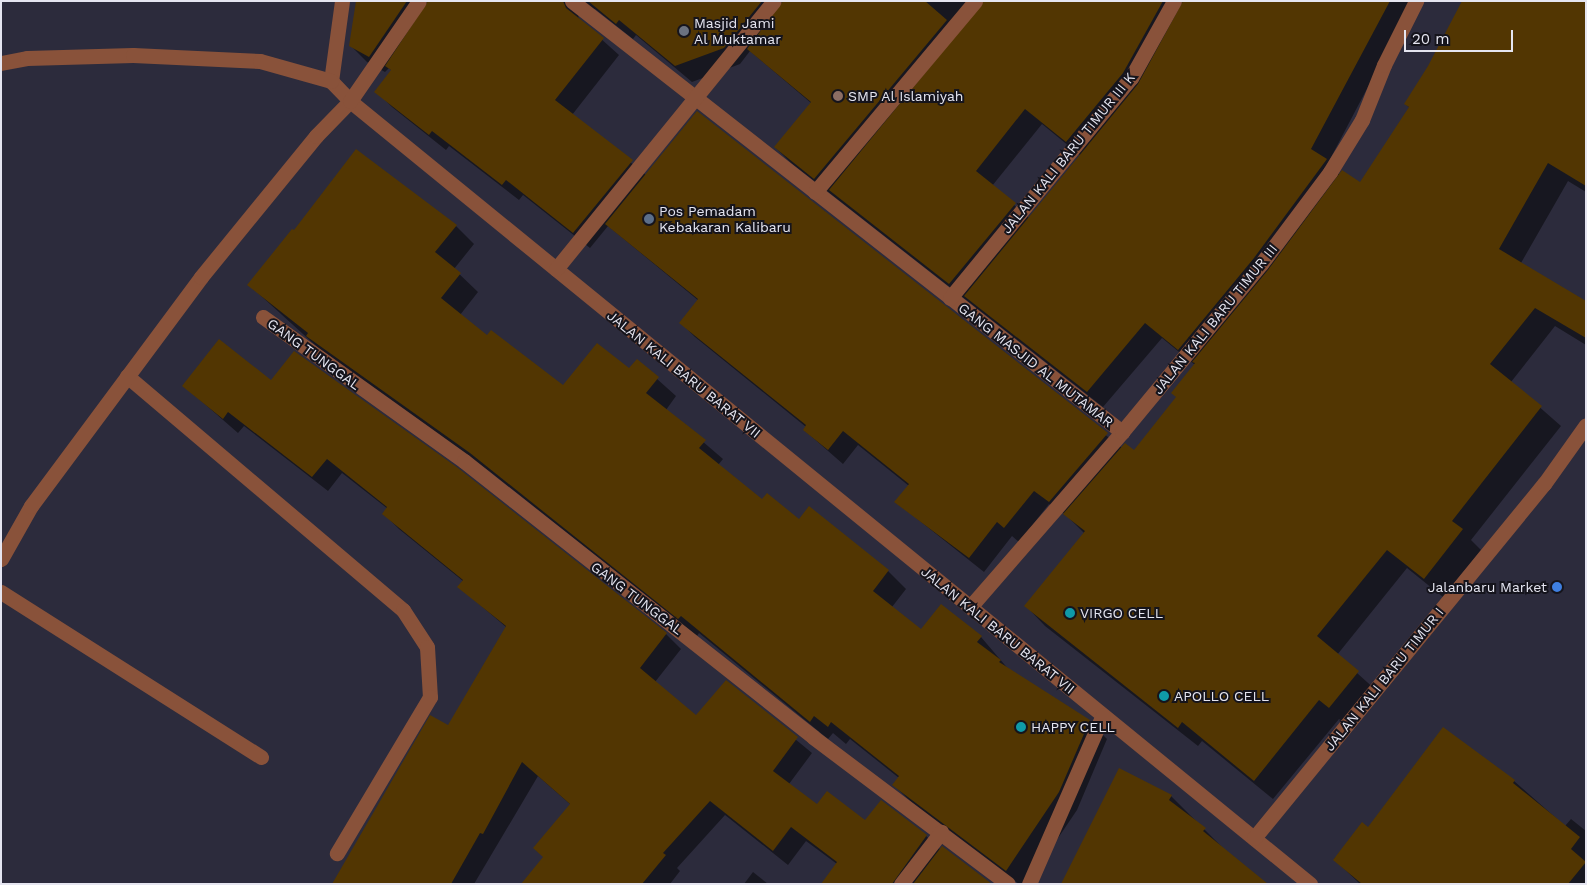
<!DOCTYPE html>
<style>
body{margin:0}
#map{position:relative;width:1587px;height:885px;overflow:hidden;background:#2c2b3c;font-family:"Work Sans",sans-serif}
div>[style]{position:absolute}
.shadow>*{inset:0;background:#0007}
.building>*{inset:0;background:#523602}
.minor>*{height:15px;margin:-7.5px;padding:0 7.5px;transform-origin:7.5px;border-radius:7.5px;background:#89523a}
.dots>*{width:14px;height:14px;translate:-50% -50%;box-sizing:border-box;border:2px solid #15141c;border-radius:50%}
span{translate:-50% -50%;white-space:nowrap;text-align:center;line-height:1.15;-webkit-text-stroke:4px #15141c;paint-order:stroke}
.poi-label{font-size:14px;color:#e5e5f0}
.left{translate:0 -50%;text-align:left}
.right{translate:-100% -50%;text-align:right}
.street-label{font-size:14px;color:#e5e5f0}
.frame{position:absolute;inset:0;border:2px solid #e5e5f0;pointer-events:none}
.scale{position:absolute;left:1404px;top:30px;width:109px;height:22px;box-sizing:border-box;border:2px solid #e5e5f0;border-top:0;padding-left:6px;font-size:15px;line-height:18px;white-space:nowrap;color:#e5e5f0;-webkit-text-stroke:4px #15141c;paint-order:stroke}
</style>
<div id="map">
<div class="shadow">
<i style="clip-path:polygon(evenodd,358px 1px,1413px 1px,1328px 163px,1340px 175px,1360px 183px,1410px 108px,1405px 104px,1586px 1px,1586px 192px,1568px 181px,1521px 263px,1586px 303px,1586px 345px,1555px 326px,1511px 382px,1561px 426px,1471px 540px,1481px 550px,1443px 597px,1407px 568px,1337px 655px,1377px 691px,1349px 726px,1339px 719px,1273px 799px,1202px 741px,1198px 746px,1045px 626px,1026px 606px,1084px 533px,1065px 514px,1049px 504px,1019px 542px,1012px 536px,984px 572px,896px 502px,909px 486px,858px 445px,843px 464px,804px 430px,806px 427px,695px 337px,681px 323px,699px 301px,608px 226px,590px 248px,523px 195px,519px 200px,449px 146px,446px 150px,392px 107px,376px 91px,392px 71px,389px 68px,385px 72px,367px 62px,351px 46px,358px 1px,584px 8px,595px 9px,633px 39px,636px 35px,692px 82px,740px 64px,750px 51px,811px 103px,775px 147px,791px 163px,1103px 407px,1162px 338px,1195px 365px,1177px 398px,1134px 452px,1122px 448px,697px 112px,646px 175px,572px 115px,619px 55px,580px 20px,578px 17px,584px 8px,358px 1px,1042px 124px,1081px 156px,1029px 218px,992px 186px,1042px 124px)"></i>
<i style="clip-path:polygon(456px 226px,474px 244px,454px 269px,478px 292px,460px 315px,487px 337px,563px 387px,630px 370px,637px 361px,676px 396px,666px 410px,723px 459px,718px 465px,762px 501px,800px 521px,809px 508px,888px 571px,906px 589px,892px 607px,922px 631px,981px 637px,1010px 671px,1089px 721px,1107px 739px,1077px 810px,1027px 884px,1019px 884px,912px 803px,894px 785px,899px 778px,850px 739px,846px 744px,833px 733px,828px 739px,699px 633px,697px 636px,489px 471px,325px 354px,249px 285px)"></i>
<i style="clip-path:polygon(271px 382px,666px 634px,681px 649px,655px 682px,696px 717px,726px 682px,812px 753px,789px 784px,817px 806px,866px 822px,926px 836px,941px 850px,990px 884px,822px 884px,837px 864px,806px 841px,788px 865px,725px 815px,677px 868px,680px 871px,670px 884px,523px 884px,544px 857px,571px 805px,538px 776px,474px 884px,334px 884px,448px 727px,506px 627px,459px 587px,463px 581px,399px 529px,384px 514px,388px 509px,342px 473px,328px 491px,244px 426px,238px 433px,184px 386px)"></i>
<i style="clip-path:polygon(1514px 781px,1565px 826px,1571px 819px,1586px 831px,1586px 884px,1360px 884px,1334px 859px,1368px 829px)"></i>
<i style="clip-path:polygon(1171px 796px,1221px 846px,1075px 884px)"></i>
<i style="clip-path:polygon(753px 872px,768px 884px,744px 884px)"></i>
</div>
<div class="building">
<i style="clip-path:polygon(356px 1px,407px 1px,369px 57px,349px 46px)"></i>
<i style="clip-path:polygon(428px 1px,563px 1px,566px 8px,604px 38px,555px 100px,633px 160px,573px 233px,506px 180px,502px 185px,432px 131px,429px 135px,374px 92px,391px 70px,385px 66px)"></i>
<i style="clip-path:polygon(588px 1px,762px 1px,724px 48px,675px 66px,619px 20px,616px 24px)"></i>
<i style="clip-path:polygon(783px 1px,925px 1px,947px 20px,814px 179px,774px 147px,811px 102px,747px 49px)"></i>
<i style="clip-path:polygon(984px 1px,1163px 1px,1123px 73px,1066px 142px,1025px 109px,976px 171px,1016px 203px,949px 284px,829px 190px)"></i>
<i style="clip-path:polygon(1183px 1px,1390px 1px,1311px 149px,1327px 159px,1254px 258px,1178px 350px,1145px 323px,1087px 392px,964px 296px,1138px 84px)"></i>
<i style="clip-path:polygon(1462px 1px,1586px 1px,1586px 186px,1548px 163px,1499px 249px,1586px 301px,1586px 338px,1535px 308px,1490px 364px,1542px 406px,1452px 521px,1463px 529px,1424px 579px,1387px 550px,1317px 636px,1359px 671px,1329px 708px,1319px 700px,1254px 781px,1182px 722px,1178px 728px,1024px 606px,1085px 531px,1063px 514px,1125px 443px,1134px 450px,1176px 397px,1171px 393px,1195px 363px,1192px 362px,1268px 270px,1342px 170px,1360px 182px,1409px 107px,1404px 104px,1428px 66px)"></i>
<i style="clip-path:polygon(697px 111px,1108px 433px,1049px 502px,1034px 491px,1004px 528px,997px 522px,969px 558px,894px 502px,909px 484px,843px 431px,828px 450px,803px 430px,806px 425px,679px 323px,698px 299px,605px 224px)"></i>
<i style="clip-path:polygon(356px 149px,457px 225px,435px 252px,461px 273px,441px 298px,487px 335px,491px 330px,563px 385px,597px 343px,629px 368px,637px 359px,659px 377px,646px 393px,706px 440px,699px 448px,762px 499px,767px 493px,799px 519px,809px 506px,889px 570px,873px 591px,921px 629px,941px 604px,982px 636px,977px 642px,1001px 660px,999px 662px,1090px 720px,1059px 792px,1006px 871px,892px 785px,899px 776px,831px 722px,828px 727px,814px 716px,810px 722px,681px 616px,678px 619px,470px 453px,306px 336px,308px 333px,247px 285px,292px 229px,294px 230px)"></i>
<i style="clip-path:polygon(219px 339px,271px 380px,294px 351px,458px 468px,667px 633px,640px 668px,696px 715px,726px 680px,798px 737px,773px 771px,817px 804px,827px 791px,865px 820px,881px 800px,927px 835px,892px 884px,821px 884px,837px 862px,791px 827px,773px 851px,710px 801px,663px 853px,666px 855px,642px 884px,521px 884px,543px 857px,533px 848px,570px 804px,522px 762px,483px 834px,480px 833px,451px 884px,332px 884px,430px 715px,448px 725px,506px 626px,457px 587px,463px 580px,382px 514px,387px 507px,327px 459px,312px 477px,228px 412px,223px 419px,182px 386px)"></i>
<i style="clip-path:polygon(1443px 727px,1515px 780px,1513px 783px,1580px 837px,1571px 849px,1586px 862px,1568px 884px,1362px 884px,1333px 860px,1362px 822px,1368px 827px)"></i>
<i style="clip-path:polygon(1119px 768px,1172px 795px,1169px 800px,1206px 828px,1203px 831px,1268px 884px,1061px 884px)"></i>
<i style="clip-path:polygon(942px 846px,992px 884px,913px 884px)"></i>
</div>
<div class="minor">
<i style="left:342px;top:1px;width:81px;rotate:97.8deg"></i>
<i style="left:331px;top:81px;width:28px;rotate:46deg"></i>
<i style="left:350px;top:101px;width:1239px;rotate:39.2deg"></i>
<i style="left:572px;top:1px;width:699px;rotate:38.08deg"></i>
<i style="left:1px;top:63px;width:26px;rotate:-11deg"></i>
<i style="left:27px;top:58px;width:106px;rotate:-1.6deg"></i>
<i style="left:133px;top:55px;width:127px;rotate:2.7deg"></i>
<i style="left:260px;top:61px;width:74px;rotate:15.7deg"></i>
<i style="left:815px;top:192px;width:249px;rotate:-50deg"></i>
<i style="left:556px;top:269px;width:345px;rotate:-50.9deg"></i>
<i style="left:950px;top:298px;width:285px;rotate:-50.6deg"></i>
<i style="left:1131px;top:78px;width:88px;rotate:-60.8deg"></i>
<i style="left:263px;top:317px;width:247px;rotate:35.6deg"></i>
<i style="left:464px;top:461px;width:445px;rotate:38.3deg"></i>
<i style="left:813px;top:737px;width:244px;rotate:37deg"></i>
<i style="left:127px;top:376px;width:362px;rotate:40.3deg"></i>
<i style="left:403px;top:610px;width:44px;rotate:57deg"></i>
<i style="left:427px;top:647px;width:50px;rotate:86.6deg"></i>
<i style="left:430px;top:697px;width:182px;rotate:120.8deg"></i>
<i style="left:1px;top:559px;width:61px;rotate:-60.5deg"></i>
<i style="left:31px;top:506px;width:285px;rotate:-53.4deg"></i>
<i style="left:201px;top:277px;width:182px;rotate:-50.8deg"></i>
<i style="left:316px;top:136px;width:49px;rotate:-45.8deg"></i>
<i style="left:350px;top:101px;width:121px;rotate:-55.4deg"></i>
<i style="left:1px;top:592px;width:308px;rotate:32.4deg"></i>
<i style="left:970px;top:607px;width:232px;rotate:-49deg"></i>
<i style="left:1122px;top:432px;width:218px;rotate:-50.4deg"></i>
<i style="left:1261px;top:264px;width:115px;rotate:-53.1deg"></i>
<i style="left:1330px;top:172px;width:61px;rotate:-58.4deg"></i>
<i style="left:1362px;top:120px;width:59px;rotate:-68.2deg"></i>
<i style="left:1384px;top:65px;width:72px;rotate:-63.4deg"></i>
<i style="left:1254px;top:838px;width:458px;rotate:-50.7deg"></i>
<i style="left:1544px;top:484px;width:72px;rotate:-54.6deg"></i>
<i style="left:901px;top:884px;width:66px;rotate:-52.4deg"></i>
<i style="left:1029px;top:884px;width:184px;rotate:-66.4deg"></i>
</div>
<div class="dots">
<i style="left:684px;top:31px;background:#6b7280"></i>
<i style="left:838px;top:96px;background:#8d6e63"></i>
<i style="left:649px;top:219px;background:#5c6f8a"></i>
<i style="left:1557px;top:587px;background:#3f7fe0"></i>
<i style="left:1070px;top:613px;background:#0f9aa8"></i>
<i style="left:1164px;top:696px;background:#0f9aa8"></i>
<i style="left:1021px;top:727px;background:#0f9aa8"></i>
</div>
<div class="poi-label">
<span class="left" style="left:694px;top:31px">Masjid Jami<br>Al Muktamar</span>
<span class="left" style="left:848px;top:96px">SMP Al Islamiyah</span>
<span class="left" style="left:659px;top:219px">Pos Pemadam<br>Kebakaran Kalibaru</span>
<span class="right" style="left:1547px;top:587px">Jalanbaru Market</span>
<span class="left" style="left:1080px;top:613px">VIRGO CELL</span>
<span class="left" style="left:1174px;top:696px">APOLLO CELL</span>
<span class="left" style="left:1031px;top:727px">HAPPY CELL</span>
</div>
<div class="street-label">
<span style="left:1068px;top:153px;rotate:-51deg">JALAN KALI BARU TIMUR III K</span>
<span style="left:1215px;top:319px;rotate:-51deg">JALAN KALI BARU TIMUR III</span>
<span style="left:314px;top:354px;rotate:36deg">GANG TUNGGAL</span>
<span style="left:1036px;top:365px;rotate:38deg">GANG MASJID AL MUTAMAR</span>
<span style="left:684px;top:374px;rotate:39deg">JALAN KALI BARU BARAT VII</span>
<span style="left:637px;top:598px;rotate:37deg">GANG TUNGGAL</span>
<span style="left:998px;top:630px;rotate:39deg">JALAN KALI BARU BARAT VII</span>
<span style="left:1384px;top:679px;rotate:-51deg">JALAN KALI BARU TIMUR I</span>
</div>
<div class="frame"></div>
<div class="scale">20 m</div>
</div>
